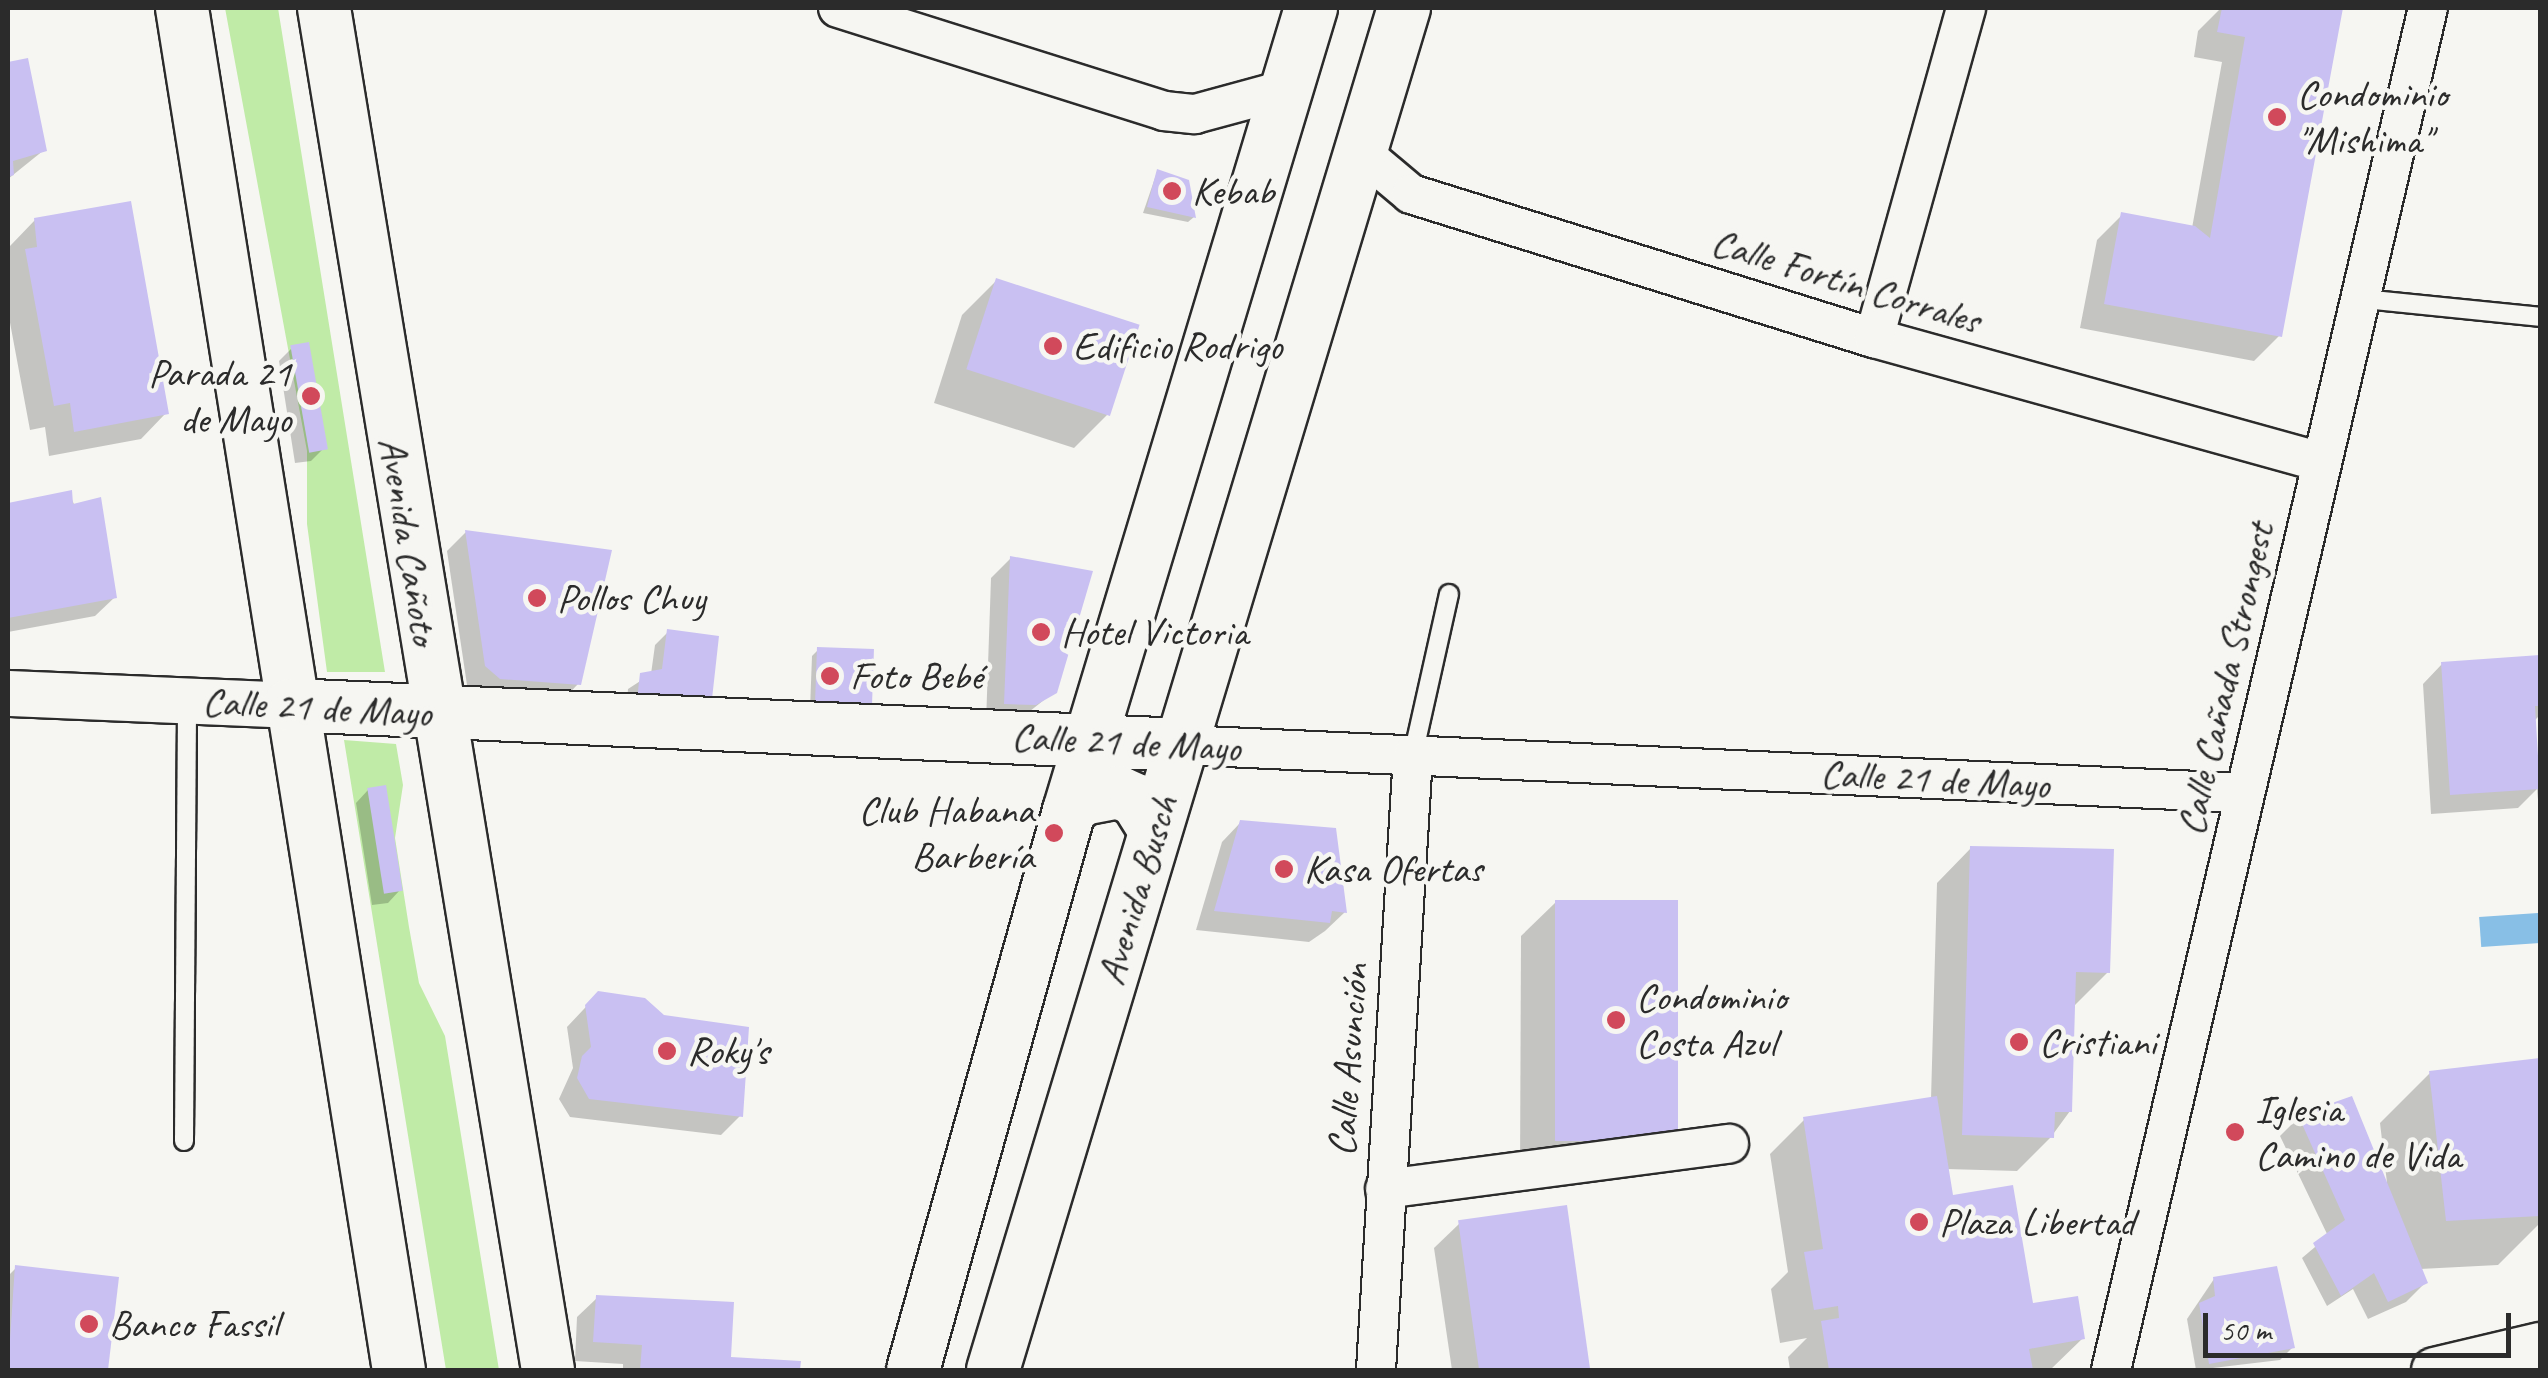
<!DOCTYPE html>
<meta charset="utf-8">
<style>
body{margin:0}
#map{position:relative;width:2548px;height:1378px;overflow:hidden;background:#f6f6f2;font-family:Caveat,sans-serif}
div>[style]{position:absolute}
.green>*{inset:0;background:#c0eba7}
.water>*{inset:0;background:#88bfe6;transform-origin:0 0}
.shadow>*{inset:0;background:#0003}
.building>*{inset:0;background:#c9c0f2;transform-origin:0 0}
.roads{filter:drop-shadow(2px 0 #2b2b2b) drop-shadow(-2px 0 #2b2b2b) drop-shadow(0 2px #2b2b2b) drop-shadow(0 -2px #2b2b2b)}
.service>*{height:18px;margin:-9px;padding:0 9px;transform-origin:9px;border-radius:9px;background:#f6f6f2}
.minor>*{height:38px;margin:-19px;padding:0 19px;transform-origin:19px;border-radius:19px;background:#f6f6f2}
.tertiary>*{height:45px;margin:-22.5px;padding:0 22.5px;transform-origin:22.5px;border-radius:22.5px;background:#f6f6f2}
.secondary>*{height:52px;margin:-26px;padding:0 26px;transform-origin:26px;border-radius:26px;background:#f6f6f2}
.dots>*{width:28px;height:28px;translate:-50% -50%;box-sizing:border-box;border:5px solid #f6f6f2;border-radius:50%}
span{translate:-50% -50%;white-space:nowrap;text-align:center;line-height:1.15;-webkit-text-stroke:9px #f6f6f2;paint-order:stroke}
.poi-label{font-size:40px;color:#2b2b2b}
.left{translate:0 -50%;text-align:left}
.right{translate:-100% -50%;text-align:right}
.street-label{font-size:40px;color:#2b2b2b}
.frame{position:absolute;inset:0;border:10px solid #2b2b2b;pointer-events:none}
.scale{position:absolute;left:2203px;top:1313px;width:308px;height:45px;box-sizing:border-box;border:5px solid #2b2b2b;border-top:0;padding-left:12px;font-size:30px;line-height:35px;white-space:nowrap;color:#2b2b2b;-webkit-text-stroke:8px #f6f6f2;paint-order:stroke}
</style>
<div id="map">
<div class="green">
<i style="clip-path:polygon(225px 8px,278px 8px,385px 672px,327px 672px,307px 524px,307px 451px)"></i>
<i style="clip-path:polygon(344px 740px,396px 744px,403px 785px,395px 838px,409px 927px,419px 983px,445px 1036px,499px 1370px,446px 1370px)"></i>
</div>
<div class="water">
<i style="left:2538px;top:913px;width:30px;height:59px;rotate:86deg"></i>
</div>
<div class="shadow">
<i style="clip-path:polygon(2221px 8px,2340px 8px,2279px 336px,2254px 361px,2080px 328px,2097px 240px,2122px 215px,2192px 228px,2222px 62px,2194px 57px,2198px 31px)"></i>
<i style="clip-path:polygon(26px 61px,44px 150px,8px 179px,8px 64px)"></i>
<i style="clip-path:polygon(1157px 172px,1194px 217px,1188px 222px,1143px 213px)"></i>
<i style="clip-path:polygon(35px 220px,166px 413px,141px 439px,49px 456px,45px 427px,30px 430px,8px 312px,8px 270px,10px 246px)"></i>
<i style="clip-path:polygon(997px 280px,1108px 414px,1074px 448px,934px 403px,962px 315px)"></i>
<i style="clip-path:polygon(292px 348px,324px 448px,311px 461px,295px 463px,279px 361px)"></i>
<i style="clip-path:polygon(69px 493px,115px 597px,95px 616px,8px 632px,8px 506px)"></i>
<i style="clip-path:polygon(466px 532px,578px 684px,559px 704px,481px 698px,467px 685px,447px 551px)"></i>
<i style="clip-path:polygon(1010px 559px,1054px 692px,1015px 723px,986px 723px,991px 578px)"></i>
<i style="clip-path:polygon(668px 632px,716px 638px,626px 712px,628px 689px,651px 674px,655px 645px)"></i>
<i style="clip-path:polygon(818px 650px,871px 651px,810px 709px,812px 656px)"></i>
<i style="clip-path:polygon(2540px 658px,2540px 715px,2533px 722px,2540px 821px,2537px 789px,2518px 808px,2431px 814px,2423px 684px,2442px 664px)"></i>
<i style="clip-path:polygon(368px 790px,400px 890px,388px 903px,372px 905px,356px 803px)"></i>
<i style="clip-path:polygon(1241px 822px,1345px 912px,1325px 931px,1309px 942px,1196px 930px,1222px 842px)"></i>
<i style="clip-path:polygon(1971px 848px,2108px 972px,2073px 1007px,2070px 1111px,2051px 1137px,2017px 1171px,1946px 1169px,1951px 1198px,2030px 1306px,2082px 1339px,2050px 1370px,1790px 1370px,1788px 1357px,1807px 1338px,1780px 1343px,1771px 1289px,1788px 1272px,1770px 1154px,1804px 1120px,1931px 1099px,1937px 883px)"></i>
<i style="clip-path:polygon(1556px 902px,1674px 1140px,1640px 1175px,1520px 1174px,1521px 936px)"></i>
<i style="clip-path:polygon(599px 993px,740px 1116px,721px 1135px,570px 1117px,559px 1099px,573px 1068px,567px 1027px)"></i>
<i style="clip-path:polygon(2540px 1060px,2540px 1223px,2498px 1265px,2420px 1269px,2425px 1283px,2406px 1302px,2368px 1319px,2353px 1289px,2327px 1306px,2302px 1258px,2328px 1236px,2280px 1136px,2299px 1117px,2387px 1183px,2380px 1123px,2430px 1073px)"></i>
<i style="clip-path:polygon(1565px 1208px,1588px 1370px,1452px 1370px,1434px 1248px,1460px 1223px)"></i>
<i style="clip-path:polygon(16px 1268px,116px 1280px,105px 1370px,8px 1370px,8px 1276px)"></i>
<i style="clip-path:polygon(2214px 1279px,2293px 1347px,2280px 1360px,2196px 1370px,2187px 1319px)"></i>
<i style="clip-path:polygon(597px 1298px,727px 1364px,798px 1363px,798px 1370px,623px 1370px,623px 1364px,575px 1361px,577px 1317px)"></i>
</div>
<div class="building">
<i style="clip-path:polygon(2222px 8px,2343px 8px,2282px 337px,2104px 304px,2121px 212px,2195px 226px,2210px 238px,2245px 37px,2217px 32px)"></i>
<i style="clip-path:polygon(28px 58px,47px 151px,13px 161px,14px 175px,8px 177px,8px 62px)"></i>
<i style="clip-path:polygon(1157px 169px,1189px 180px,1196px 218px,1147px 207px)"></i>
<i style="clip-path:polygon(131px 201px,169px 414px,74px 432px,70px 403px,54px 406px,25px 249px,37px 247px,34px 218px)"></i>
<i style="left:996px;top:278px;width:151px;height:96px;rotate:18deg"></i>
<i style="left:309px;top:342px;width:109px;height:19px;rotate:80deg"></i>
<i style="clip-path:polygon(72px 490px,73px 504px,101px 497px,117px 598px,8px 618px,8px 503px)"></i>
<i style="clip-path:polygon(465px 530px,612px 550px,581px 685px,500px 679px,485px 666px)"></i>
<i style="clip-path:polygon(1010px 556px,1093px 571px,1057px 693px,1036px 705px,1004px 704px)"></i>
<i style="clip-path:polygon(667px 629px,719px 636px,711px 708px,637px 700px,640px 673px,662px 669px)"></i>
<i style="left:817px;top:647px;width:57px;height:57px;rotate:2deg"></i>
<i style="clip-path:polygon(2540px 655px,2540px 706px,2535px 706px,2540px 789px,2450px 795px,2441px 662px)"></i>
<i style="left:386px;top:785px;width:107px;height:19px;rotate:81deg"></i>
<i style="clip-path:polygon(1240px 820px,1336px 828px,1347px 913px,1332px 911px,1330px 923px,1214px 911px)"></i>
<i style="clip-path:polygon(1970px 846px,2114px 849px,2110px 973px,2076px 972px,2072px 1112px,2055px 1112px,2054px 1138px,1962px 1135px)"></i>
<i style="left:1555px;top:900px;width:123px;height:241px"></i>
<i style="clip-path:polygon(598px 991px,645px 998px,664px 1015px,749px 1027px,743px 1117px,589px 1099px,577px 1078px,582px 1056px,591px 1047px,585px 1005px)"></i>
<i style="clip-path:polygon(2540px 1058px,2540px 1216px,2446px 1221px,2429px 1071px)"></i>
<i style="clip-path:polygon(1937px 1096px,1953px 1195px,2013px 1185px,2033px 1303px,2078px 1296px,2085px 1339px,2029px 1349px,2033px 1370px,1829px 1370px,1821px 1321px,1839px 1318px,1838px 1306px,1814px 1310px,1804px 1252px,1823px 1249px,1803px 1117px)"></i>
<i style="clip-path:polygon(2352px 1096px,2428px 1283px,2388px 1302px,2374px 1273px,2341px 1296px,2313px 1243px,2345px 1220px,2298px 1115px)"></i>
<i style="left:1567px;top:1205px;width:167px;height:110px;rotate:82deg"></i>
<i style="clip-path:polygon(15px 1265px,119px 1277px,108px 1370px,8px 1370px)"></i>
<i style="clip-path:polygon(2277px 1266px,2295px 1348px,2209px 1364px,2199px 1303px,2215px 1296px,2213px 1277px)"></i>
<i style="clip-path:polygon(596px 1295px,734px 1302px,731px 1357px,801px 1361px,800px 1370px,640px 1370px,642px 1345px,593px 1342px)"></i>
</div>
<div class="roads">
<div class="service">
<i style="left:2364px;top:299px;width:177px;rotate:5.8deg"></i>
<i style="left:1413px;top:755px;width:165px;rotate:-77.4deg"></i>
<i style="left:184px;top:1141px;width:440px;rotate:-89.6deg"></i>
</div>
<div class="minor">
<i style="left:838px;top:8px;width:342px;rotate:17.5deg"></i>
<i style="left:1164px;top:111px;width:31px;rotate:6deg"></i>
<i style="left:1195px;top:114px;width:95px;rotate:-15.2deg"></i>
<i style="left:1361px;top:152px;width:65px;rotate:40deg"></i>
<i style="left:1411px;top:194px;width:485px;rotate:17.3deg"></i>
<i style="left:1874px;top:338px;width:464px;rotate:15.5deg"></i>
<i style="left:1874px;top:338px;width:343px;rotate:-74.4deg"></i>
<i style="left:1182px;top:745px;width:1063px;rotate:2.59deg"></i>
<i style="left:1385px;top:1189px;width:347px;rotate:-7.5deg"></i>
<i style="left:1376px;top:1370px;width:616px;rotate:-86.56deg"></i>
<i style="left:2111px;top:1370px;width:1398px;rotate:-76.9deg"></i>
</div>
<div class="tertiary">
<i style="left:8px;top:693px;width:282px;rotate:2.4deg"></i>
<i style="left:2434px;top:1370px;width:109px;rotate:-13.3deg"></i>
</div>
<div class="secondary">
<i style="left:182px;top:8px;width:1379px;rotate:80.95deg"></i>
<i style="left:324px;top:8px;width:1380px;rotate:80.66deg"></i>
<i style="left:290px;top:705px;width:893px;rotate:2.57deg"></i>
<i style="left:1069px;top:811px;width:18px;rotate:-41deg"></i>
<i style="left:1083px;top:799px;width:36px;rotate:-11deg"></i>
<i style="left:1118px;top:792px;width:20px;rotate:24deg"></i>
<i style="left:1136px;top:800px;width:36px;rotate:58deg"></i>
<i style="left:913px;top:1370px;width:580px;rotate:-74.41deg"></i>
<i style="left:1069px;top:811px;width:839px;rotate:-73.23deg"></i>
<i style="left:993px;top:1370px;width:1423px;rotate:-73.21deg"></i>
</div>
</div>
<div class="dots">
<i style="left:2277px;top:117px;background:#d1495b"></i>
<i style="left:1172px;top:191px;background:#d1495b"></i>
<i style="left:1053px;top:346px;background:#d1495b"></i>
<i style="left:311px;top:396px;background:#d1495b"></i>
<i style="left:537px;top:598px;background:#d1495b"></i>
<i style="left:1041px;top:632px;background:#d1495b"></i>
<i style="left:830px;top:676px;background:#d1495b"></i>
<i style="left:1054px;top:833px;background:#d1495b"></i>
<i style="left:1284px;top:869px;background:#d1495b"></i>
<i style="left:1616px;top:1020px;background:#d1495b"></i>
<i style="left:2019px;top:1042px;background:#d1495b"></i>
<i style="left:667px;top:1051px;background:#d1495b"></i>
<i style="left:2235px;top:1132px;background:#d1495b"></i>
<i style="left:1919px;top:1222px;background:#d1495b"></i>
<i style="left:89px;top:1324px;background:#d1495b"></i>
</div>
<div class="poi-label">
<span class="left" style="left:2297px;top:117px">Condominio<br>"Mishima"</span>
<span class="left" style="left:1192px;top:191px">Kebab</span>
<span class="left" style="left:1073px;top:346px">Edificio Rodrigo</span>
<span class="right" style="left:291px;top:396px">Parada 21<br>de Mayo</span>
<span class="left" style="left:557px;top:598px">Pollos Chuy</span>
<span class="left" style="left:1061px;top:632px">Hotel Victoria</span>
<span class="left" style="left:850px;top:676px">Foto Bebé</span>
<span class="right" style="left:1034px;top:833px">Club Habana<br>Barbería</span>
<span class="left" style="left:1304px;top:869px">Kasa Ofertas</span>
<span class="left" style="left:1636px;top:1020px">Condominio<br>Costa Azul</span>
<span class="left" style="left:2039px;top:1042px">Cristiani</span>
<span class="left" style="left:687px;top:1051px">Roky's</span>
<span class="left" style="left:2255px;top:1132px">Iglesia<br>Camino de Vida</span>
<span class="left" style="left:1939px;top:1222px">Plaza Libertad</span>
<span class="left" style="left:109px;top:1324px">Banco Fassil</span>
</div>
<div class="street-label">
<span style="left:1846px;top:281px;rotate:17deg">Calle Fortín Corrales</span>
<span style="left:409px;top:541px;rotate:81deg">Avenida Cañoto</span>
<span style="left:2225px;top:679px;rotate:-77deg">Calle Cañada Strongest</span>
<span style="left:317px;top:707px;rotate:3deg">Calle 21 de Mayo</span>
<span style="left:1126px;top:742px;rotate:3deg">Calle 21 de Mayo</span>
<span style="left:1935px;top:779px;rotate:3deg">Calle 21 de Mayo</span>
<span style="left:1137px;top:890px;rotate:-73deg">Avenida Busch</span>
<span style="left:1348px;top:1060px;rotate:-86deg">Calle Asunción</span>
</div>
<div class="frame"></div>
<div class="scale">50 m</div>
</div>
